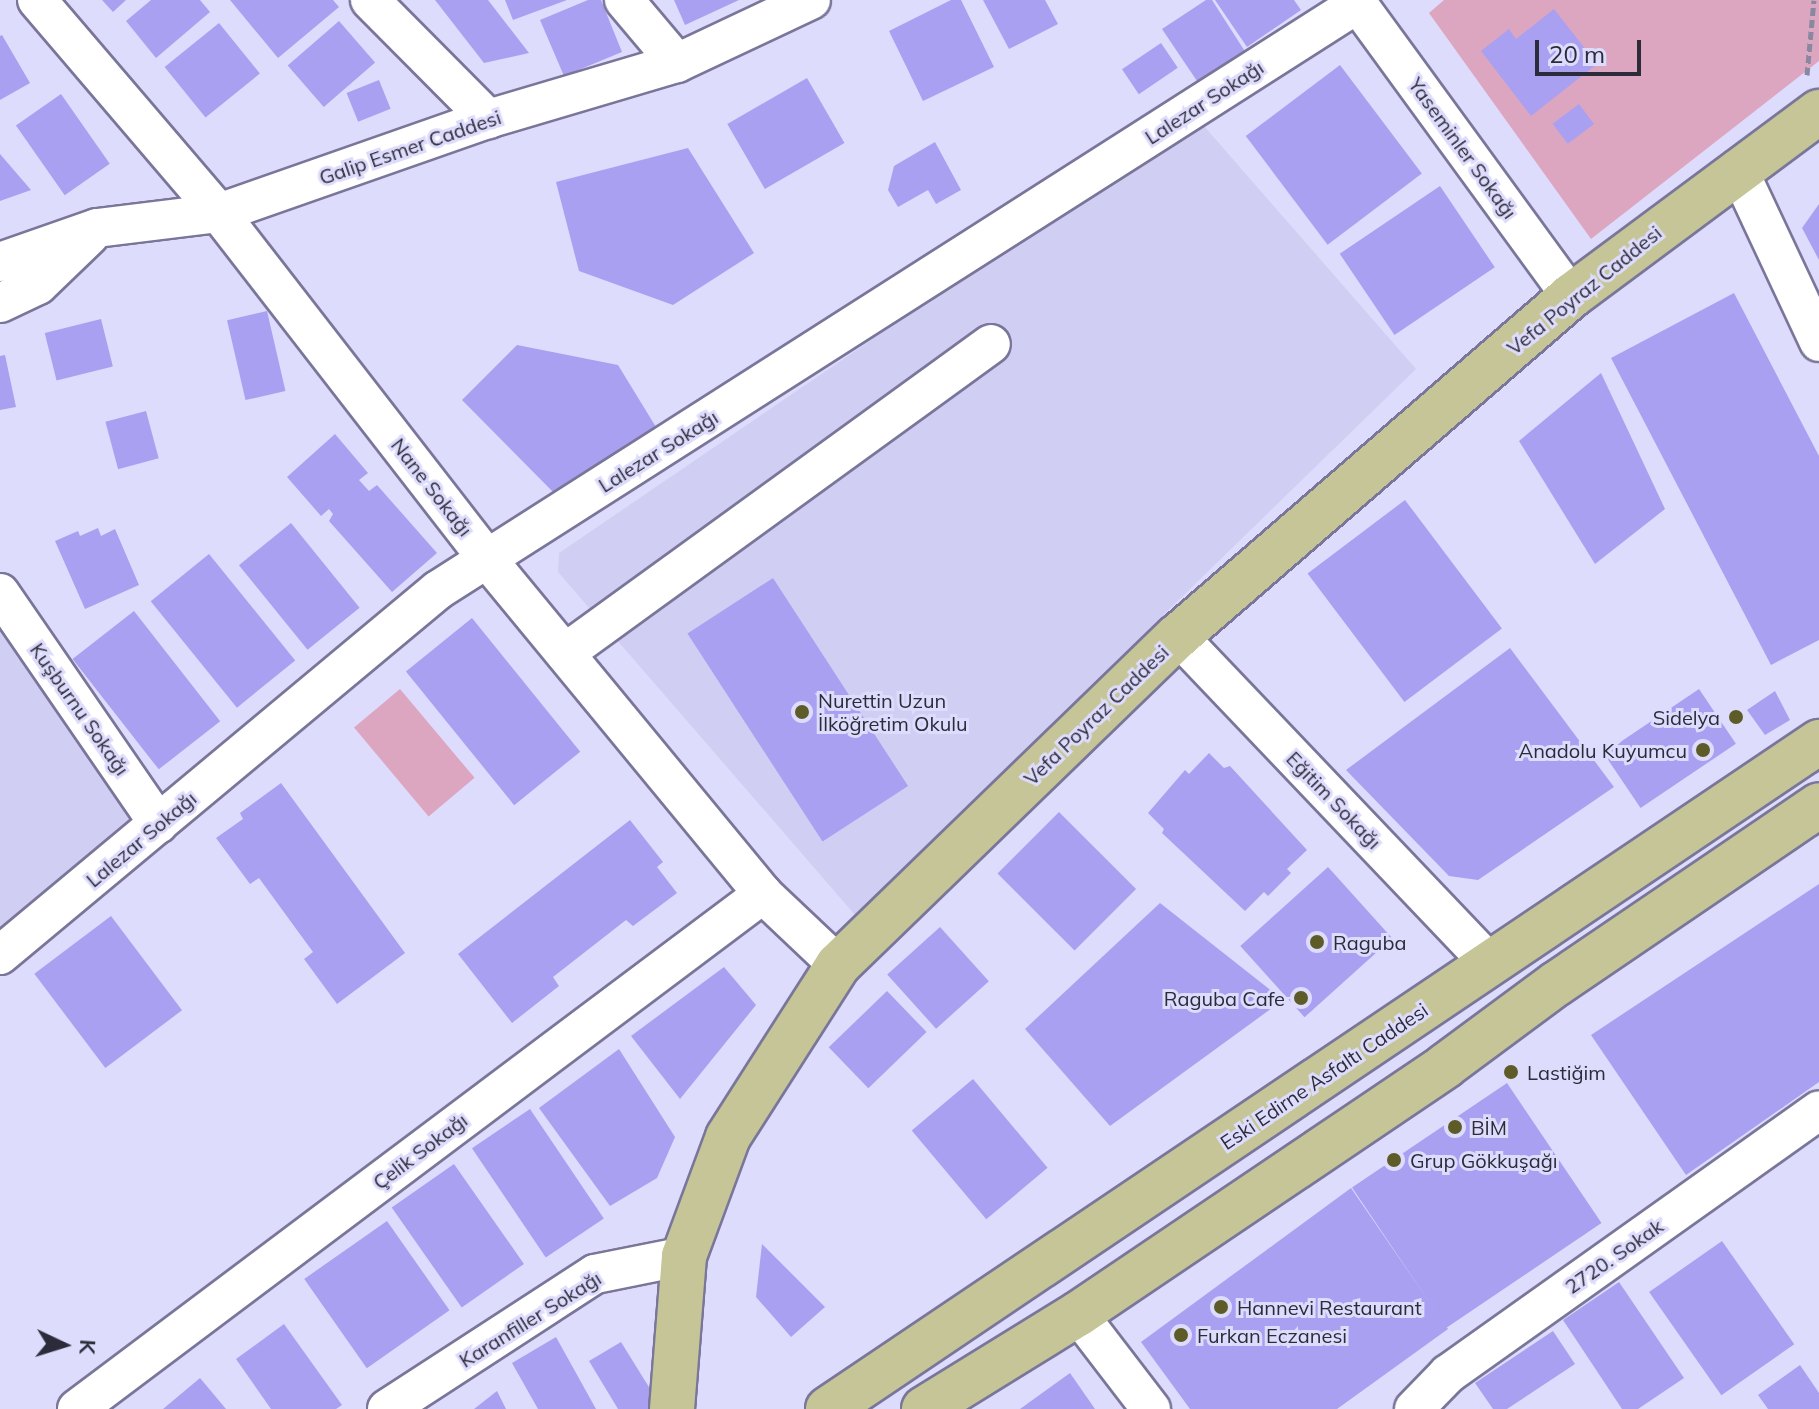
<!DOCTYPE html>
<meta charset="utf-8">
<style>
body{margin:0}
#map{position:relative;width:1819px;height:1409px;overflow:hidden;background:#dedcfc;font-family:Mulish,sans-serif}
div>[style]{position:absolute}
.built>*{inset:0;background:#d1cef3}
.green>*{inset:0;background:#dca6c0;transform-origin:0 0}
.building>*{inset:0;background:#a9a0f1;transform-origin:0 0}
.path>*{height:5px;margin-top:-2.5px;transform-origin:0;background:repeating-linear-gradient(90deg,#8a88a0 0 8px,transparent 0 12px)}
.roads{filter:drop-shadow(2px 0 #79769a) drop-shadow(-2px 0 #79769a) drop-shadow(0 2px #79769a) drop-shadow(0 -2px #79769a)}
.minor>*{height:38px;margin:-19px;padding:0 19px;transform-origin:19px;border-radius:19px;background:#fff}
.major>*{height:44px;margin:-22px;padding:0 22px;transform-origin:22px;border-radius:22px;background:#c5c598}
.dots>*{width:22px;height:22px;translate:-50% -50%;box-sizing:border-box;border:4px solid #dedcfc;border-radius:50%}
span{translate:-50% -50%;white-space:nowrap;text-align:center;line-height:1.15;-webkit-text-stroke:6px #dedcfc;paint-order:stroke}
.street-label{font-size:20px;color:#2c2b3a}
.poi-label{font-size:20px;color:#2c2b3a}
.left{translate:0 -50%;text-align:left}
.right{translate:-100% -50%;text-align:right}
.north{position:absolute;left:24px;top:1305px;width:80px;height:80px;-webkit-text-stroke:6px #dedcfc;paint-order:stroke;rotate:94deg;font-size:22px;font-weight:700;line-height:32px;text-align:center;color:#2c2b3a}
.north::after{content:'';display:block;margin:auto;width:28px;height:36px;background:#2c2b3a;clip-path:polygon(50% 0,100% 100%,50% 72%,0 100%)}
.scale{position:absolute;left:1535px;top:40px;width:106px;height:36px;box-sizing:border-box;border:4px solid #2c2b3a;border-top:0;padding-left:10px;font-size:24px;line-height:28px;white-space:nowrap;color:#2c2b3a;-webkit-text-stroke:6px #dedcfc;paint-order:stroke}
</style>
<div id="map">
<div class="built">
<i style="clip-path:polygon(1197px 118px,1416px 369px,855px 915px,558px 572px,559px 553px)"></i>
<i style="clip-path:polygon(0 581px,159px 829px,0 960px)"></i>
</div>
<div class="green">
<i style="clip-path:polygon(1444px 0,1819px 0,1819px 61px,1591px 239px,1429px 13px)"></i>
<i style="left:400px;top:689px;width:116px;height:60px;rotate:50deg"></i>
</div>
<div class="building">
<i style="clip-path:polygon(102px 0,126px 0,113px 12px)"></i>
<i style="clip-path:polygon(151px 0,200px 0,210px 12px,156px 58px,126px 21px)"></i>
<i style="clip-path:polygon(230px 0,333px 0,339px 7px,278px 58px)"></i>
<i style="clip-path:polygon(435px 0,488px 0,529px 53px,484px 63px)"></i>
<i style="clip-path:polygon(505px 0,567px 0,513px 20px)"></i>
<i style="clip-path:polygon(588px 0,601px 0,622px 52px,564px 76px,540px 20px)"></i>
<i style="clip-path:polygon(674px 0,739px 0,685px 25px)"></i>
<i style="clip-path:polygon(951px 0,961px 0,994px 67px,923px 101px,889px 31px)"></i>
<i style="clip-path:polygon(983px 0,1045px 0,1058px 24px,1009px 49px)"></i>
<i style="clip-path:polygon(1206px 0,1212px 0,1246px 53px,1199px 84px,1162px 29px)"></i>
<i style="clip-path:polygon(1215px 0,1294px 0,1301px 10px,1247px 47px)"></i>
<i style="clip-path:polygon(1554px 9px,1597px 64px,1531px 116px,1481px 51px,1509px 29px,1516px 39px)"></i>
<i style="left:339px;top:21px;width:55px;height:68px;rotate:49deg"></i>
<i style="left:219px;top:23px;width:65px;height:70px;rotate:51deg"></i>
<i style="clip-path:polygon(2px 35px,30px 83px,0 100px,0 36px)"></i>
<i style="left:1161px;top:43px;width:30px;height:47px;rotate:56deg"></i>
<i style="left:1340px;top:65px;width:136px;height:118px;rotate:53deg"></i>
<i style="left:807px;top:78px;width:75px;height:92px;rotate:60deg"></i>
<i style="left:379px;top:80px;width:31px;height:35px;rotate:68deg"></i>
<i style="left:61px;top:94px;width:85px;height:55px;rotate:55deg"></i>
<i style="left:1579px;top:104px;width:25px;height:33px;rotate:53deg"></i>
<i style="clip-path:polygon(935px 142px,961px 190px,936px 204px,928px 190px,898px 207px,888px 190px,894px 166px)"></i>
<i style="clip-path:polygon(688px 148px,754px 253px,673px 305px,579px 271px,556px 182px)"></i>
<i style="clip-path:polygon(0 154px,31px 190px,0 201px)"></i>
<i style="left:1440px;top:186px;width:98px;height:121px;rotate:56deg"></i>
<i style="clip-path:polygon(1819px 204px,1819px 260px,1802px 228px)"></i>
<i style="clip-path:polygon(1734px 293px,1819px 456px,1819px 640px,1771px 665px,1611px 358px)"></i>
<i style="left:267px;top:311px;width:82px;height:41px;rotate:77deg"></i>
<i style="left:101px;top:319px;width:49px;height:58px;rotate:76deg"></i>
<i style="clip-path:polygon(517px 345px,618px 365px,659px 432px,556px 495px,462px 400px)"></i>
<i style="clip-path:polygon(5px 355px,16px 407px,0 410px,0 356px)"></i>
<i style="clip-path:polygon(1601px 373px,1665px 509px,1595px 564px,1519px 441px)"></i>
<i style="left:146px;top:411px;width:49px;height:42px;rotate:75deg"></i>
<i style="clip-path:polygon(335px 434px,368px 473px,359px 480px,369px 491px,377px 485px,437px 553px,392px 592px,329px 521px,333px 514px,329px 509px,321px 516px,287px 477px)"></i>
<i style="left:1405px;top:500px;width:161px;height:122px;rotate:53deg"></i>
<i style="left:291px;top:523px;width:109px;height:67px;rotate:51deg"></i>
<i style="clip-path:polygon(98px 528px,101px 536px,115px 529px,139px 585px,85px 609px,55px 541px,78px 531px,80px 536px)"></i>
<i style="left:209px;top:554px;width:137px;height:75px;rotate:51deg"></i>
<i style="left:773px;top:578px;width:248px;height:102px;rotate:57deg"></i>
<i style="left:134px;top:611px;width:140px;height:78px;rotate:52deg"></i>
<i style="left:472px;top:618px;width:172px;height:85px;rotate:51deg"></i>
<i style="clip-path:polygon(1510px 648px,1614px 787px,1478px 880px,1449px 876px,1346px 770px)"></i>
<i style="left:1699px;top:689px;width:66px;height:115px;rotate:56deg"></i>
<i style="clip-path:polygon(1775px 691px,1790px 720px,1765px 735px,1747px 710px)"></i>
<i style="clip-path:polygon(1209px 753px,1224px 768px,1230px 766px,1307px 850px,1287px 869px,1291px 873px,1268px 896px,1264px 892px,1245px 911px,1162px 833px,1164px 829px,1148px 813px,1185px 770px,1189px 774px)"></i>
<i style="clip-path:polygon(281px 783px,405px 953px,337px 1004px,304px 959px,313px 952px,259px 878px,250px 884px,216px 838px,243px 819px,240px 813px)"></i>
<i style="left:1059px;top:812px;width:109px;height:87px;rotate:45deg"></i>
<i style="clip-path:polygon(630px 820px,663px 862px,657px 867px,677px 893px,633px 926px,626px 920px,553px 977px,559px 986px,512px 1023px,458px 954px)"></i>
<i style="left:1328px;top:867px;width:96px;height:118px;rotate:48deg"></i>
<i style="clip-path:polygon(1819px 884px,1819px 1082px,1686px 1175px,1591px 1035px)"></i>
<i style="clip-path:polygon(1160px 903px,1283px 1000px,1110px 1126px,1025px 1029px)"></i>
<i style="left:111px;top:916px;width:118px;height:96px;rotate:53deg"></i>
<i style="left:940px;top:927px;width:73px;height:71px;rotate:48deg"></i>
<i style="clip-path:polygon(724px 967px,756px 1005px,680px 1099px,631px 1036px)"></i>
<i style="left:887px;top:991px;width:57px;height:81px;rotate:46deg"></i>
<i style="clip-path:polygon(619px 1049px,675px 1137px,657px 1178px,610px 1206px,539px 1108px)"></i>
<i style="left:973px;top:1079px;width:116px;height:80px;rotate:50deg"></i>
<i style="left:1507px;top:1083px;width:169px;height:187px;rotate:56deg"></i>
<i style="left:530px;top:1109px;width:132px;height:70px;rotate:56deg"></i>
<i style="left:454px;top:1164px;width:122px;height:76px;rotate:55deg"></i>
<i style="clip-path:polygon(1351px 1188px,1448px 1329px,1337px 1409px,1190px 1409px,1141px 1342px)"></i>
<i style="left:387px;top:1221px;width:109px;height:101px;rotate:55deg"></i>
<i style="left:1722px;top:1241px;width:126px;height:89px;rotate:55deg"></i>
<i style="clip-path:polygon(762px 1244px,825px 1307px,791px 1337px,756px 1297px)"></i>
<i style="clip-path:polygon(1619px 1282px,1684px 1378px,1638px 1409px,1622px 1409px,1563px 1320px)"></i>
<i style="clip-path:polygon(284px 1324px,342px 1405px,336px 1409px,271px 1409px,236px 1359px)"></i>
<i style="clip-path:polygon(1553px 1331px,1575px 1364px,1507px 1409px,1493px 1409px,1475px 1383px)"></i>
<i style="clip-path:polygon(556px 1337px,596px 1409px,538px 1409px,512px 1363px)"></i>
<i style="clip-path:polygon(621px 1342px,652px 1392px,653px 1409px,618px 1409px,589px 1361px)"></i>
<i style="clip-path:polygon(1800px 1365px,1819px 1393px,1819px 1409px,1768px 1409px,1758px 1395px)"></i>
<i style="clip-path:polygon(1070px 1373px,1095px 1409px,1020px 1409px)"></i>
<i style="clip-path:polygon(200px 1378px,226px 1409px,163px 1409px)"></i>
<i style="clip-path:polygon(497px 1391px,506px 1409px,474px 1409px)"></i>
</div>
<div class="path">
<i style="left:1807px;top:75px;width:75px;rotate:-84.7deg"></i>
</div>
<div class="roads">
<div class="minor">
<i style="left:37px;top:0;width:280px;rotate:49.5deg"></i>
<i style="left:219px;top:213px;width:438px;rotate:52.2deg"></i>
<i style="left:487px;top:559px;width:434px;rotate:50.5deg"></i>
<i style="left:763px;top:894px;width:103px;rotate:43.4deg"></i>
<i style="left:370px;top:0;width:168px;rotate:45.2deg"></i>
<i style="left:624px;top:0;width:82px;rotate:49.9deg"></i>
<i style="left:1355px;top:0;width:366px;rotate:53.9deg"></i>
<i style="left:1738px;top:169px;width:191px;rotate:64.9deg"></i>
<i style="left:0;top:262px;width:103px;rotate:-19.3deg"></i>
<i style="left:97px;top:228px;width:123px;rotate:-7deg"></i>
<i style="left:219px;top:213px;width:285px;rotate:-19.3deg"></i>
<i style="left:488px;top:119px;width:197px;rotate:-16.5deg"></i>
<i style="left:677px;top:63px;width:148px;rotate:-25.2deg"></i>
<i style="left:0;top:303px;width:42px;rotate:-25.3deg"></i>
<i style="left:38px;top:285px;width:71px;rotate:-43.9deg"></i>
<i style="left:0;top:593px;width:280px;rotate:55.5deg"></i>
<i style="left:1178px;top:636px;width:453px;rotate:46.4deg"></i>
<i style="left:565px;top:653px;width:526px;rotate:-35.96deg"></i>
<i style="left:0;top:955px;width:570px;rotate:-39.81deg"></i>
<i style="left:438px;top:590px;width:1090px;rotate:-32.52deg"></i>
<i style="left:1078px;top:1314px;width:120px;rotate:52.5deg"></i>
<i style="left:77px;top:1409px;width:858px;rotate:-36.9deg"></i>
<i style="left:387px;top:1409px;width:248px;rotate:-33deg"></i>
<i style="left:595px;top:1274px;width:91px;rotate:-11.4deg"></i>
<i style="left:1414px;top:1409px;width:49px;rotate:-45.8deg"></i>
<i style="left:1448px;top:1374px;width:455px;rotate:-35.4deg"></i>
</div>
<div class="major">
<i style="left:672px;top:1409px;width:153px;rotate:-85.5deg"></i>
<i style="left:684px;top:1256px;width:127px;rotate:-69.7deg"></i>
<i style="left:728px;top:1137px;width:204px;rotate:-57.4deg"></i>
<i style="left:838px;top:965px;width:473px;rotate:-44.1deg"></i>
<i style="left:1178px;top:636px;width:520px;rotate:-40.86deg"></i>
<i style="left:1571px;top:296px;width:309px;rotate:-36.6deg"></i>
<i style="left:828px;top:1409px;width:1195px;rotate:-33.94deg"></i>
<i style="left:924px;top:1409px;width:181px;rotate:-31.7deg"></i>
<i style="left:1078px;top:1314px;width:443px;rotate:-34deg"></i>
<i style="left:1445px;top:1066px;width:138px;rotate:-36.5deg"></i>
<i style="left:1556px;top:984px;width:318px;rotate:-34.2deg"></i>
</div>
</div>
<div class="dots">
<i style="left:802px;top:712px;background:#5d5c29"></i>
<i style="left:1736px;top:717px;background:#5d5c29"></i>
<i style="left:1703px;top:750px;background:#5d5c29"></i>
<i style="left:1317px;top:942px;background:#5d5c29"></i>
<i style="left:1301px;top:998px;background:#5d5c29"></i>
<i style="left:1511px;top:1072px;background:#5d5c29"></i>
<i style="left:1455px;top:1127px;background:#5d5c29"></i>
<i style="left:1394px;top:1160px;background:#5d5c29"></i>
<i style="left:1221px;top:1307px;background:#5d5c29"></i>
<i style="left:1181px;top:1335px;background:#5d5c29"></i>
</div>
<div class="street-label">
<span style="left:1204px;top:102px;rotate:-33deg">Lalezar Sokağı</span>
<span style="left:410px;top:147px;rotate:-19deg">Galip Esmer Caddesi</span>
<span style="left:1463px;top:148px;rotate:54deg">Yaseminler Sokağı</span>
<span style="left:1584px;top:290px;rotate:-39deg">Vefa Poyraz Caddesi</span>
<span style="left:658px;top:451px;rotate:-32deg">Lalezar Sokağı</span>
<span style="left:432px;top:487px;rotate:52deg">Nane Sokağı</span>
<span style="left:80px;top:709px;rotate:55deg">Kuşburnu Sokağı</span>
<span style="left:1096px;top:715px;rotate:-44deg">Vefa Poyraz Caddesi</span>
<span style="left:1334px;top:800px;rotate:46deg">Eğitim Sokağı</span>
<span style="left:141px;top:839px;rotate:-40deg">Lalezar Sokağı</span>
<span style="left:1324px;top:1076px;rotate:-34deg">Eski Edirne Asfaltı Caddesi</span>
<span style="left:420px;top:1151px;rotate:-37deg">Çelik Sokağı</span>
<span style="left:1614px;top:1256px;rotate:-35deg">2720. Sokak</span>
<span style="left:530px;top:1319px;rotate:-32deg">Karanfiller Sokağı</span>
</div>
<div class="poi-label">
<span class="left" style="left:818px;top:712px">Nurettin Uzun<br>İlköğretim Okulu</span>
<span class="right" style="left:1720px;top:717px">Sidelya</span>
<span class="right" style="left:1687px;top:750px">Anadolu Kuyumcu</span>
<span class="left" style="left:1333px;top:942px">Raguba</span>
<span class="right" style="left:1285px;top:998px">Raguba Cafe</span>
<span class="left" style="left:1527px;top:1072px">Lastiğim</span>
<span class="left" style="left:1471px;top:1127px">BİM</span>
<span class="left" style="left:1410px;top:1160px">Grup Gökkuşağı</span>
<span class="left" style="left:1237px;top:1307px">Hannevi Restaurant</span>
<span class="left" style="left:1197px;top:1335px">Furkan Eczanesi</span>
</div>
<div class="north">K</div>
<div class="scale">20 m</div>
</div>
